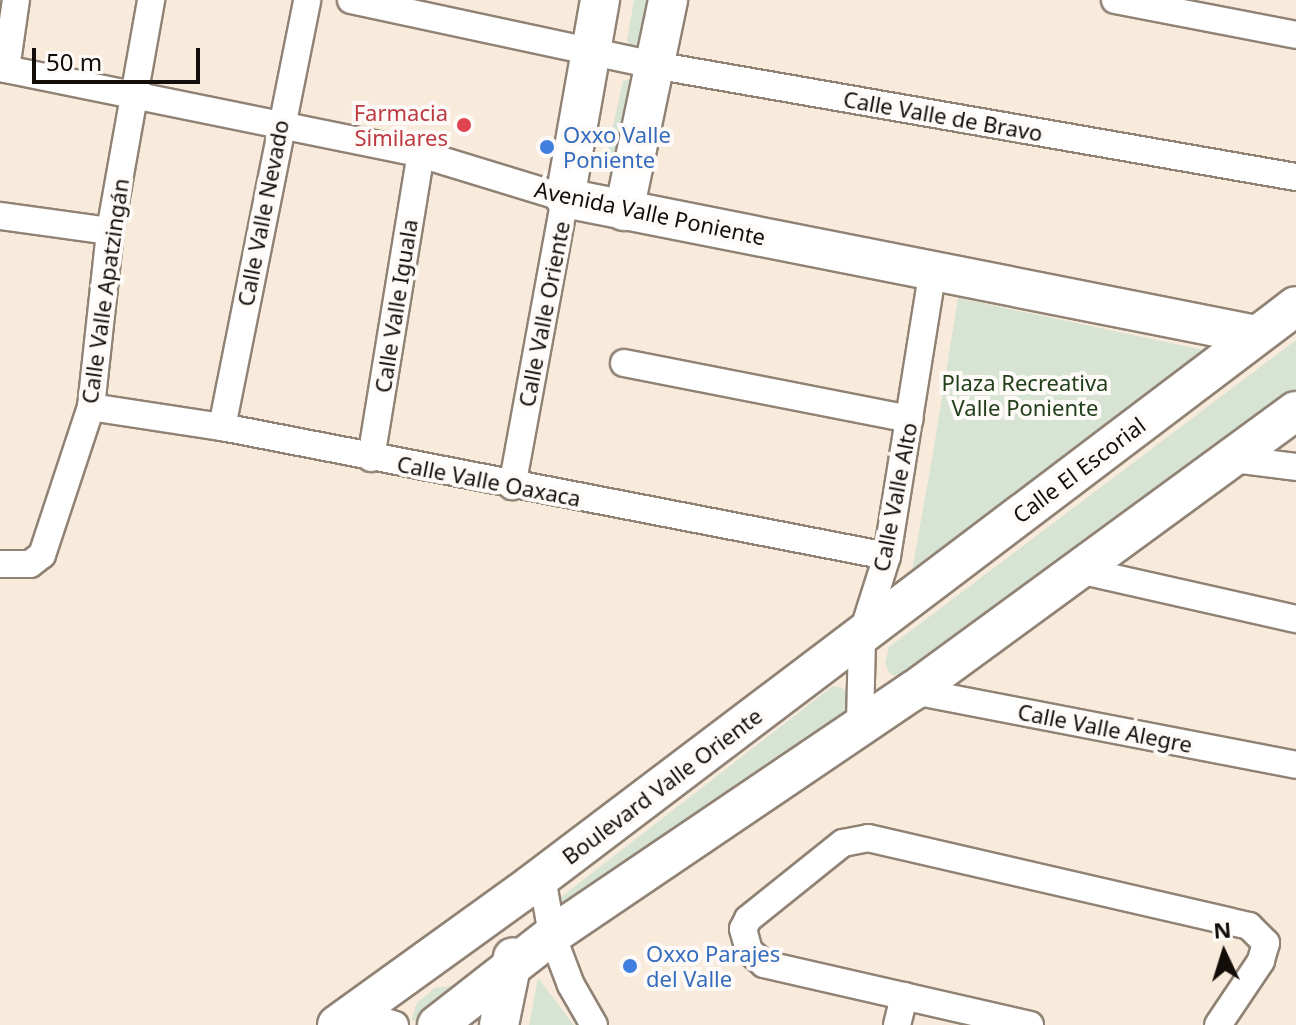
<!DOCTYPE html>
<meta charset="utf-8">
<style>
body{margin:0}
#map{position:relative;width:1296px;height:1025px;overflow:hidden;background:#f9ebdc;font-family:"Noto Sans",sans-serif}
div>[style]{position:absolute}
.green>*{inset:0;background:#d7e4d4}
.roads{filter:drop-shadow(2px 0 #908375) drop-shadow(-2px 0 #908375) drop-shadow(0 2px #908375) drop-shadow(0 -2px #908375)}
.street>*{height:26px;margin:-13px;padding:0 13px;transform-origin:13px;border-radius:13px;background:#fff}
.secondary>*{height:38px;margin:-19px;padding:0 19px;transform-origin:19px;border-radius:19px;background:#fff}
.dots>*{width:22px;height:22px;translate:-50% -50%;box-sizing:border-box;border:4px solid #fdfaf7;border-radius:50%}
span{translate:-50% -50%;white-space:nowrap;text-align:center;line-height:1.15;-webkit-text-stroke:8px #fdfaf7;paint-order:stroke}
.health-label{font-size:22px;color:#be3a42}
.right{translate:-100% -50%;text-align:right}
.street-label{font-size:22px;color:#120d08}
.shop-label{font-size:22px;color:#366cbe}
.left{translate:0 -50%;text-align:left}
.park-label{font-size:22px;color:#213f1a}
.north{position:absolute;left:1184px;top:913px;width:80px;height:80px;-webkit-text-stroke:6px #fdfaf7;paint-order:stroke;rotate:356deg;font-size:22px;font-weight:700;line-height:32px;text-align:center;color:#120d08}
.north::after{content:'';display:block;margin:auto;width:28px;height:36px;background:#120d08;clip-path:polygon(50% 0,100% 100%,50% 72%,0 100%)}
.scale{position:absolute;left:32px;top:48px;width:168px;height:36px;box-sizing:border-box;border:4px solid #120d08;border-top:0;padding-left:10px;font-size:24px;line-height:28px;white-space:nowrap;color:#120d08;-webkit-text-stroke:6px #fdfaf7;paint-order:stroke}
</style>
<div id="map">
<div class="green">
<i style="clip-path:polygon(634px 0,655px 0,647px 48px,634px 53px,627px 40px)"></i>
<i style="clip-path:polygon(634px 78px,614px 174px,609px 174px,605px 162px,623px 81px)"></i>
<i style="clip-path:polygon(958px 298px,1223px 354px,909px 587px,933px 453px)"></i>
<i style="clip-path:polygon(1296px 340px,1296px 403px,910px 681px,890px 674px,885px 663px,889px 647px)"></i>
<i style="clip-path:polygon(833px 686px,843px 688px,850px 699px,848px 713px,563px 920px,552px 904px)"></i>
<i style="clip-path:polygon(538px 978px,574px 1025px,529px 1025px)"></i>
<i style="clip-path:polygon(451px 986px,454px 993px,431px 1016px,411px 1021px,417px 1003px,435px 988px)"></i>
</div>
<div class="roads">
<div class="street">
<i style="left:351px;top:0;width:310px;rotate:12.1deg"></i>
<i style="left:654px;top:65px;width:652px;rotate:9.9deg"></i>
<i style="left:1115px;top:0;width:184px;rotate:10.9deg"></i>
<i style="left:0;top:68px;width:430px;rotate:11.5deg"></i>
<i style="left:421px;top:154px;width:151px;rotate:17deg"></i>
<i style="left:565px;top:198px;width:293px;rotate:100.4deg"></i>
<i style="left:6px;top:69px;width:70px;rotate:-81.8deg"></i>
<i style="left:0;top:216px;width:111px;rotate:7.8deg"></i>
<i style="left:624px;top:363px;width:291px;rotate:11.1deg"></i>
<i style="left:91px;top:407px;width:133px;rotate:8.7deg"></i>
<i style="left:222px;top:427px;width:677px;rotate:10.98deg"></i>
<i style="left:222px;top:427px;width:435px;rotate:-78.7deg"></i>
<i style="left:371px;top:458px;width:308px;rotate:-80.7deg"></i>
<i style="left:1233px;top:459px;width:64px;rotate:7.2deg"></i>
<i style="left:0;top:564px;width:30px"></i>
<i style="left:30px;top:564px;width:15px;rotate:-37deg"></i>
<i style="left:42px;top:555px;width:156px;rotate:-71.7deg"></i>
<i style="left:91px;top:407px;width:177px;rotate:-83.8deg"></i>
<i style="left:110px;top:231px;width:235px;rotate:-79.9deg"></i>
<i style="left:1074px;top:569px;width:228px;rotate:12.7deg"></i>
<i style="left:913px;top:691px;width:390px;rotate:10.9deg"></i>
<i style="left:860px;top:725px;width:90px;rotate:-88.7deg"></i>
<i style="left:862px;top:635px;width:83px;rotate:-72.4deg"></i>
<i style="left:887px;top:556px;width:291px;rotate:-80.9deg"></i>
<i style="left:542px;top:877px;width:59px;rotate:80.2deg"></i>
<i style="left:552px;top:935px;width:53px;rotate:69.2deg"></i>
<i style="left:571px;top:985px;width:46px;rotate:60.1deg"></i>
<i style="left:355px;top:1012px;width:42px;rotate:18deg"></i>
<i style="left:897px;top:1025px;width:30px;rotate:-76deg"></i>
<i style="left:1030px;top:1025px;width:273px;rotate:-167.1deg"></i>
<i style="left:764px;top:964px;width:20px;rotate:-139deg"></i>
<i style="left:749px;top:951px;width:23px;rotate:-105deg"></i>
<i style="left:743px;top:929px;width:11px;rotate:-63deg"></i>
<i style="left:748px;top:919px;width:122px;rotate:-38.7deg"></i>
<i style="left:843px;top:843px;width:25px;rotate:-11deg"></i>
<i style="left:868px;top:838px;width:391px;rotate:13deg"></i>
<i style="left:1249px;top:926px;width:24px;rotate:45deg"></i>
<i style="left:1266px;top:943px;width:19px;rotate:106deg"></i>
<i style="left:1261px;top:961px;width:77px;rotate:123.9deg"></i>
</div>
<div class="secondary">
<i style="left:600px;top:0;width:201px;rotate:100deg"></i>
<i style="left:565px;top:198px;width:704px;rotate:11.21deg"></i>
<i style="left:624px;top:211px;width:216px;rotate:-78.2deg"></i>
<i style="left:337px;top:1025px;width:239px;rotate:-35.8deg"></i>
<i style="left:531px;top:885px;width:959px;rotate:-37.12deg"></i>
<i style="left:437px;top:1025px;width:146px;rotate:-38deg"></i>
<i style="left:552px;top:935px;width:436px;rotate:-34.1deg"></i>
<i style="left:913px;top:691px;width:474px;rotate:-36.2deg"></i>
<i style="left:499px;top:1025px;width:69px;rotate:-78.4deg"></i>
</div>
</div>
<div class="dots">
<i style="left:464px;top:125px;background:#e0444e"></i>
<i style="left:547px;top:147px;background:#3f7fe0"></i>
<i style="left:630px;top:966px;background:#3f7fe0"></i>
</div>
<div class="health-label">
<span class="right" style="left:448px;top:125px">Farmacia<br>Similares</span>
</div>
<div class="street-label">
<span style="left:943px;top:116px;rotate:10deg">Calle Valle de Bravo</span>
<span style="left:263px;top:213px;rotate:-79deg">Calle Valle Nevado</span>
<span style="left:650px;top:213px;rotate:12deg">Avenida Valle Poniente</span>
<span style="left:105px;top:291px;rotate:-82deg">Calle Valle Apatzingán</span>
<span style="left:396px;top:306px;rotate:-81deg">Calle Valle Iguala</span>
<span style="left:544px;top:314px;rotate:-79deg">Calle Valle Oriente</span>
<span style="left:1079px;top:470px;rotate:-37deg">Calle El Escorial</span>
<span style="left:489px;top:481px;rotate:11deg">Calle Valle Oaxaca</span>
<span style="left:895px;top:497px;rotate:-79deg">Calle Valle Alto</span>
<span style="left:1105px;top:728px;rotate:11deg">Calle Valle Alegre</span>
<span style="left:662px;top:786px;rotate:-37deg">Boulevard Valle Oriente</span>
</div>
<div class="shop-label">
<span class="left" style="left:563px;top:147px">Oxxo Valle<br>Poniente</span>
<span class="left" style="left:646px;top:966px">Oxxo Parajes<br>del Valle</span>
</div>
<div class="park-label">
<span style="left:1025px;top:395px">Plaza Recreativa<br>Valle Poniente</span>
</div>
<div class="north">N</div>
<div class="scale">50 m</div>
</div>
